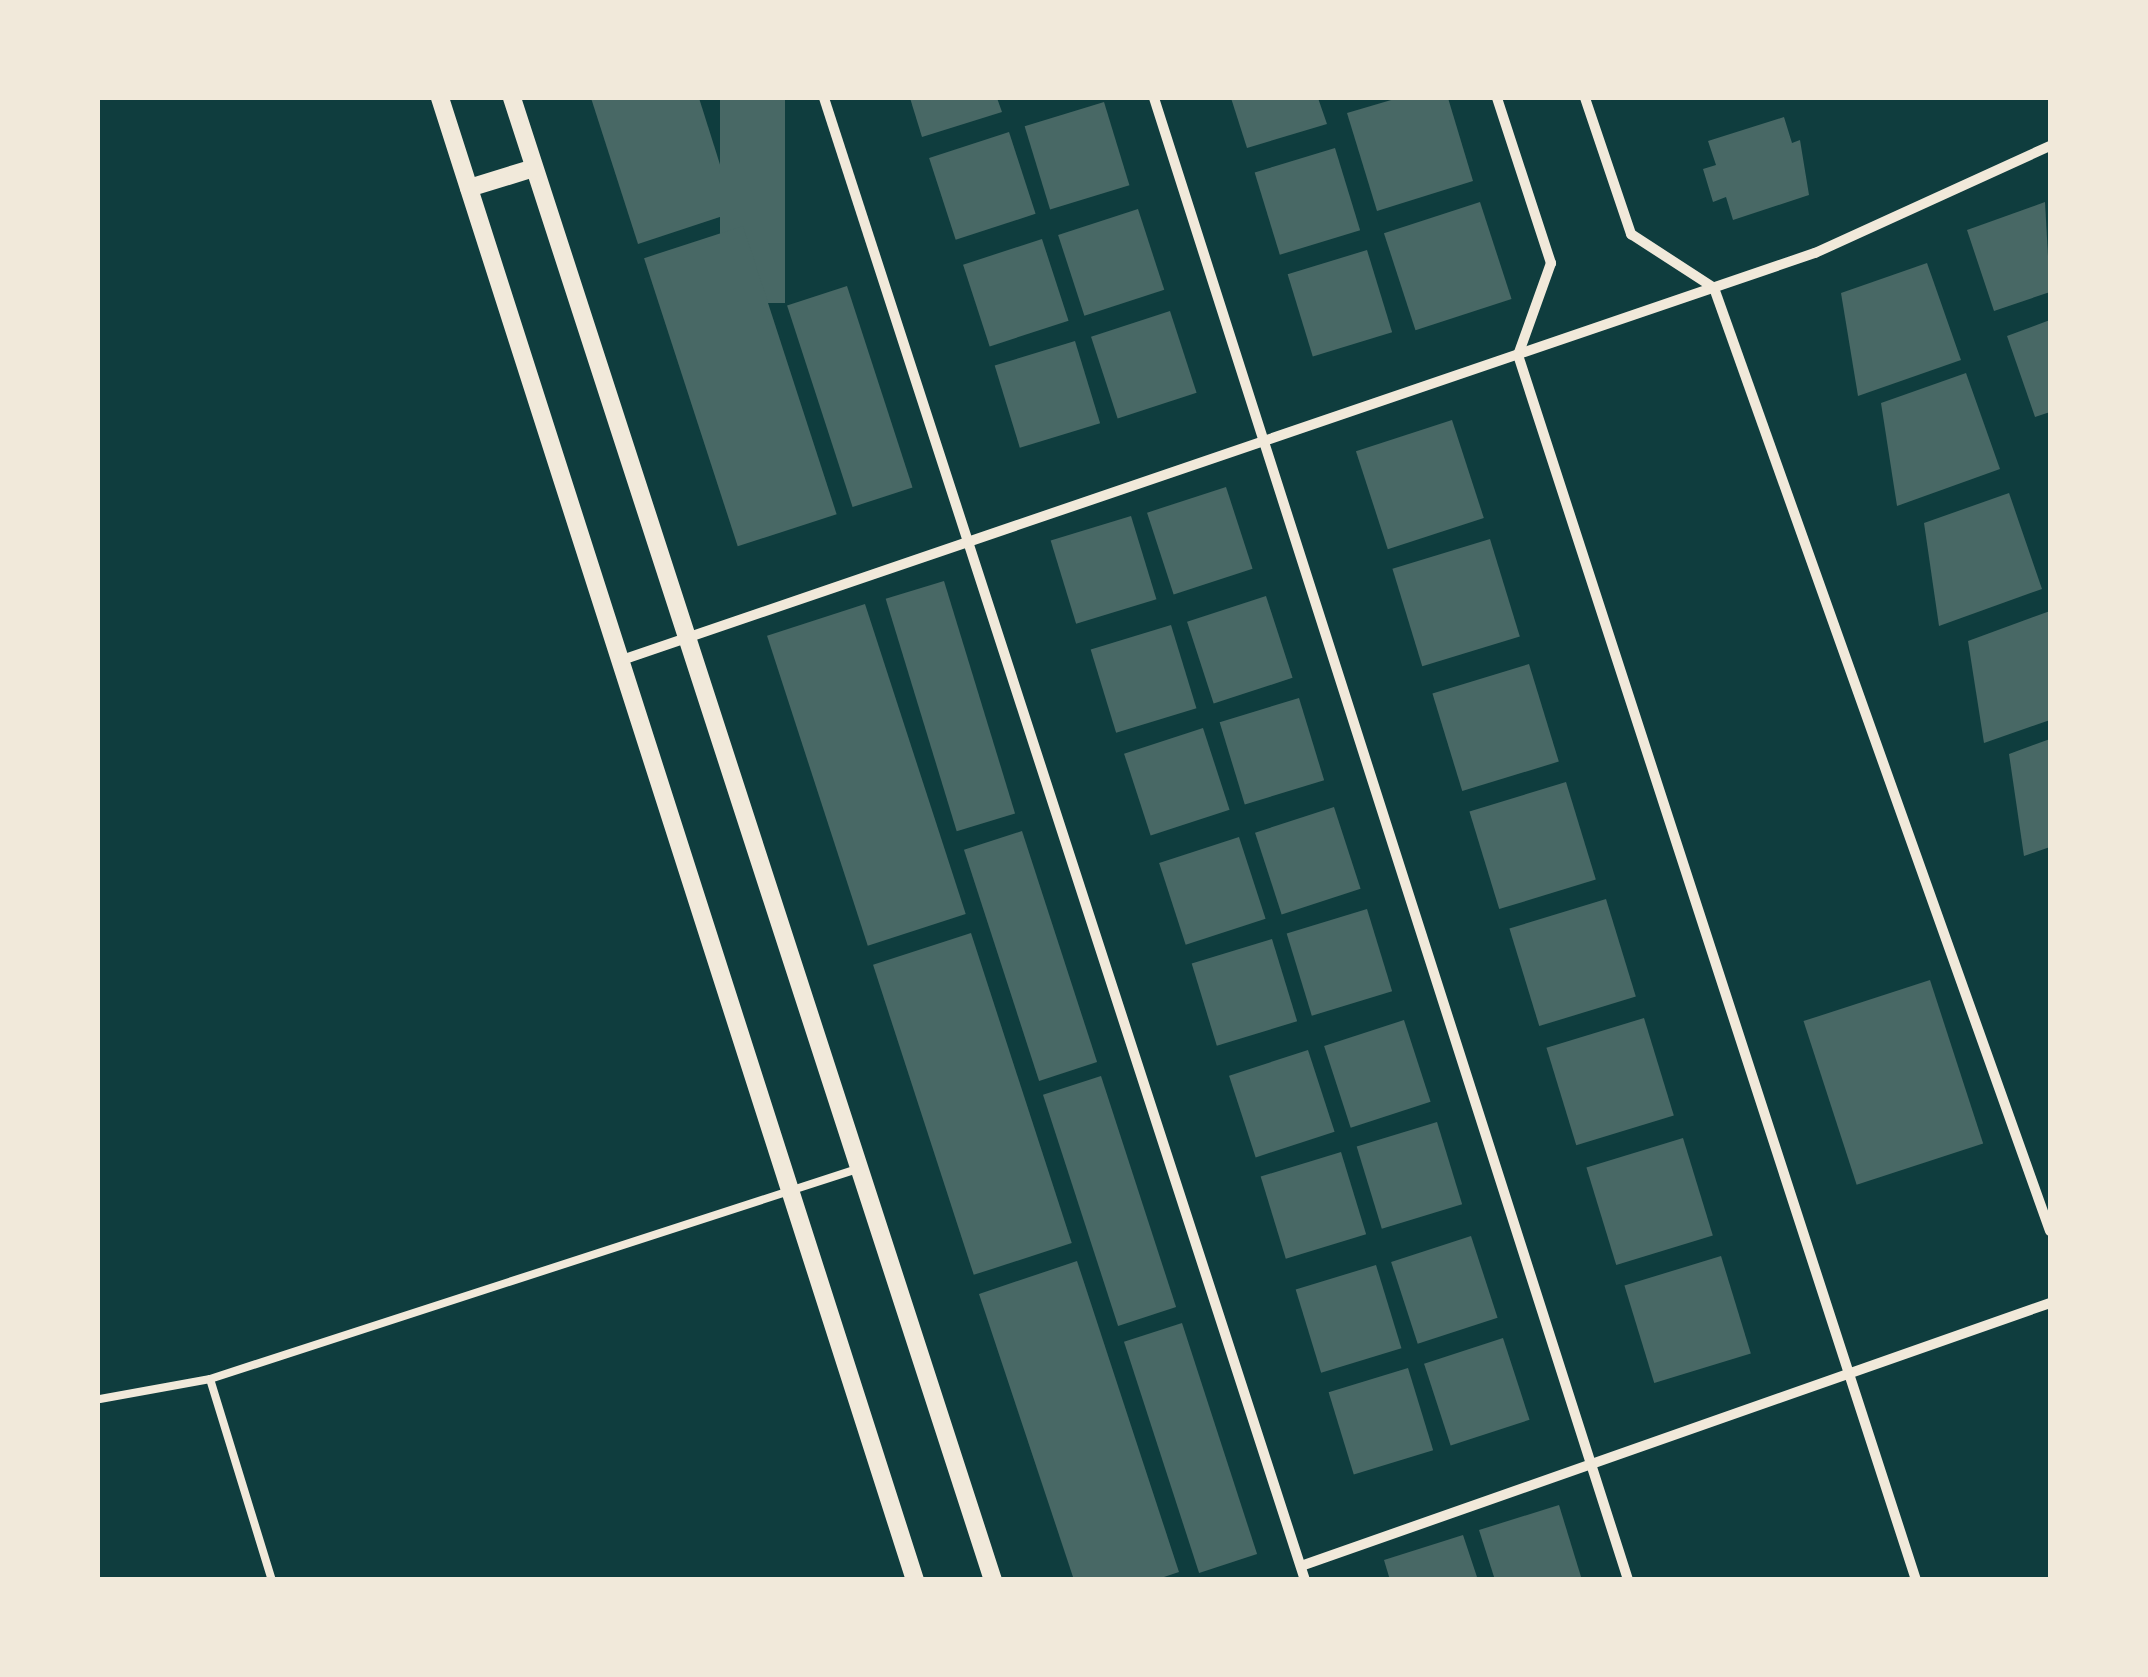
<!DOCTYPE html>
<style>
body{margin:0}
#map{position:relative;width:2148px;height:1677px;overflow:hidden;background:#0f3d3e;font-family:"DejaVu Sans",sans-serif}
div>[style]{position:absolute}
.building>*{inset:0;background:#486865;transform-origin:0 0}
.service>*{height:8px;margin:-4px;padding:0 4px;transform-origin:4px;border-radius:4px;background:#f1e9da}
.minor>*{height:10px;margin:-5px;padding:0 5px;transform-origin:5px;border-radius:5px;background:#f1e9da}
.tertiary>*{height:18px;margin:-9px;padding:0 9px;transform-origin:9px;border-radius:9px;background:#f1e9da}
span{translate:-50% -50%;white-space:nowrap;text-align:center;line-height:1.15;-webkit-text-stroke:8px #f1e9da;paint-order:stroke}
.frame{position:absolute;inset:0;border:100px solid #f1e9da;pointer-events:none}
</style>
<div id="map">
<div class="building">
<i style="clip-path:polygon(591px 98px,699px 98px,735px 212px,638px 244px)"></i>
<i style="left:720px;top:98px;width:65px;height:205px"></i>
<i style="clip-path:polygon(910px 98px,997px 98px,1002px 112px,922px 137px)"></i>
<i style="clip-path:polygon(1231px 98px,1318px 98px,1327px 124px,1247px 148px)"></i>
<i style="clip-path:polygon(1398px 98px,1448px 98px,1473px 181px,1377px 211px,1347px 113px)"></i>
<i style="left:1104px;top:102px;width:87px;height:83px;rotate:73deg"></i>
<i style="clip-path:polygon(1784px 117px,1792px 143px,1800px 140px,1809px 195px,1733px 220px,1726px 197px,1713px 202px,1703px 169px,1716px 165px,1708px 141px)"></i>
<i style="left:1009px;top:132px;width:86px;height:84px;rotate:72deg"></i>
<i style="left:1335px;top:148px;width:86px;height:84px;rotate:73deg"></i>
<i style="left:1480px;top:202px;width:102px;height:101px;rotate:72deg"></i>
<i style="clip-path:polygon(2045px 202px,2050px 292px,1994px 311px,1967px 230px)"></i>
<i style="left:1138px;top:209px;width:85px;height:84px;rotate:72deg"></i>
<i style="left:743px;top:226px;width:303px;height:104px;rotate:72deg"></i>
<i style="left:1042px;top:239px;width:86px;height:83px;rotate:72deg"></i>
<i style="left:1367px;top:250px;width:86px;height:83px;rotate:73deg"></i>
<i style="clip-path:polygon(1927px 263px,1961px 360px,1858px 396px,1841px 293px)"></i>
<i style="left:847px;top:286px;width:212px;height:63px;rotate:72deg"></i>
<i style="left:1170px;top:311px;width:86px;height:83px;rotate:72deg"></i>
<i style="clip-path:polygon(2050px 320px,2050px 412px,2035px 417px,2007px 336px)"></i>
<i style="left:1075px;top:341px;width:86px;height:84px;rotate:73deg"></i>
<i style="clip-path:polygon(1966px 373px,2000px 469px,1897px 506px,1881px 403px)"></i>
<i style="left:1452px;top:420px;width:103px;height:101px;rotate:72deg"></i>
<i style="left:1226px;top:487px;width:86px;height:83px;rotate:72deg"></i>
<i style="clip-path:polygon(2009px 493px,2042px 589px,1939px 626px,1924px 523px)"></i>
<i style="left:1131px;top:516px;width:87px;height:84px;rotate:73deg"></i>
<i style="left:1490px;top:539px;width:102px;height:102px;rotate:73deg"></i>
<i style="left:944px;top:581px;width:243px;height:61px;rotate:73deg"></i>
<i style="left:1266px;top:596px;width:86px;height:83px;rotate:72deg"></i>
<i style="left:865px;top:604px;width:326px;height:103px;rotate:72deg"></i>
<i style="clip-path:polygon(2050px 611px,2050px 720px,1984px 743px,1968px 641px)"></i>
<i style="left:1171px;top:625px;width:87px;height:84px;rotate:73deg"></i>
<i style="left:1529px;top:664px;width:102px;height:101px;rotate:73deg"></i>
<i style="left:1299px;top:698px;width:86px;height:83px;rotate:73deg"></i>
<i style="left:1203px;top:728px;width:86px;height:83px;rotate:72deg"></i>
<i style="clip-path:polygon(2050px 739px,2050px 847px,2024px 856px,2009px 754px)"></i>
<i style="left:1566px;top:782px;width:102px;height:101px;rotate:73deg"></i>
<i style="left:1334px;top:807px;width:86px;height:83px;rotate:72deg"></i>
<i style="left:1022px;top:831px;width:243px;height:61px;rotate:72deg"></i>
<i style="left:1239px;top:837px;width:86px;height:84px;rotate:72deg"></i>
<i style="left:1606px;top:899px;width:102px;height:101px;rotate:73deg"></i>
<i style="left:1367px;top:909px;width:86px;height:84px;rotate:73deg"></i>
<i style="left:971px;top:933px;width:326px;height:103px;rotate:72deg"></i>
<i style="left:1272px;top:939px;width:86px;height:84px;rotate:73deg"></i>
<i style="left:1930px;top:980px;width:172px;height:133px;rotate:72deg"></i>
<i style="left:1644px;top:1018px;width:102px;height:102px;rotate:73deg"></i>
<i style="left:1404px;top:1020px;width:86px;height:84px;rotate:72deg"></i>
<i style="left:1308px;top:1050px;width:86px;height:83px;rotate:72deg"></i>
<i style="left:1101px;top:1076px;width:243px;height:61px;rotate:72deg"></i>
<i style="left:1437px;top:1122px;width:86px;height:84px;rotate:73deg"></i>
<i style="left:1683px;top:1138px;width:102px;height:101px;rotate:73deg"></i>
<i style="left:1341px;top:1152px;width:86px;height:84px;rotate:73deg"></i>
<i style="left:1471px;top:1236px;width:86px;height:84px;rotate:72deg"></i>
<i style="left:1721px;top:1256px;width:102px;height:101px;rotate:73deg"></i>
<i style="clip-path:polygon(1077px 1261px,1179px 1572px,1155px 1580px,1074px 1580px,979px 1294px)"></i>
<i style="left:1376px;top:1265px;width:87px;height:84px;rotate:73deg"></i>
<i style="left:1182px;top:1323px;width:243px;height:61px;rotate:72deg"></i>
<i style="left:1503px;top:1338px;width:86px;height:83px;rotate:72deg"></i>
<i style="left:1408px;top:1368px;width:86px;height:83px;rotate:73deg"></i>
<i style="clip-path:polygon(1559px 1505px,1582px 1580px,1495px 1580px,1479px 1530px)"></i>
<i style="clip-path:polygon(1463px 1535px,1478px 1580px,1390px 1580px,1384px 1560px)"></i>
</div>
<div class="service">
<i style="left:210px;top:1379px;width:680px;rotate:-17.98deg"></i>
<i style="left:100px;top:1399px;width:112px;rotate:-10.3deg"></i>
<i style="left:210px;top:1379px;width:210px;rotate:72.9deg"></i>
</div>
<div class="minor">
<i style="left:824px;top:98px;width:1558px;rotate:72.02deg"></i>
<i style="left:1154px;top:98px;width:1556px;rotate:72.26deg"></i>
<i style="left:1497px;top:98px;width:174px;rotate:71.9deg"></i>
<i style="left:1551px;top:263px;width:98px;rotate:109.7deg"></i>
<i style="left:1518px;top:355px;width:1288px;rotate:72deg"></i>
<i style="left:1585px;top:98px;width:144px;rotate:71.3deg"></i>
<i style="left:1631px;top:234px;width:99px;rotate:33deg"></i>
<i style="left:1714px;top:288px;width:1001px;rotate:70.39deg"></i>
<i style="left:619px;top:661px;width:1264px;rotate:-18.84deg"></i>
<i style="left:1815px;top:253px;width:258px;rotate:-24.5deg"></i>
<i style="left:1301px;top:1566px;width:794px;rotate:-19.35deg"></i>
</div>
<div class="tertiary">
<i style="left:440px;top:98px;width:1556px;rotate:72.23deg"></i>
<i style="left:512px;top:98px;width:1558px;rotate:72.02deg"></i>
<i style="left:469px;top:188px;width:68px;rotate:-17.1deg"></i>
</div>
<div class="frame"></div>
</div>
